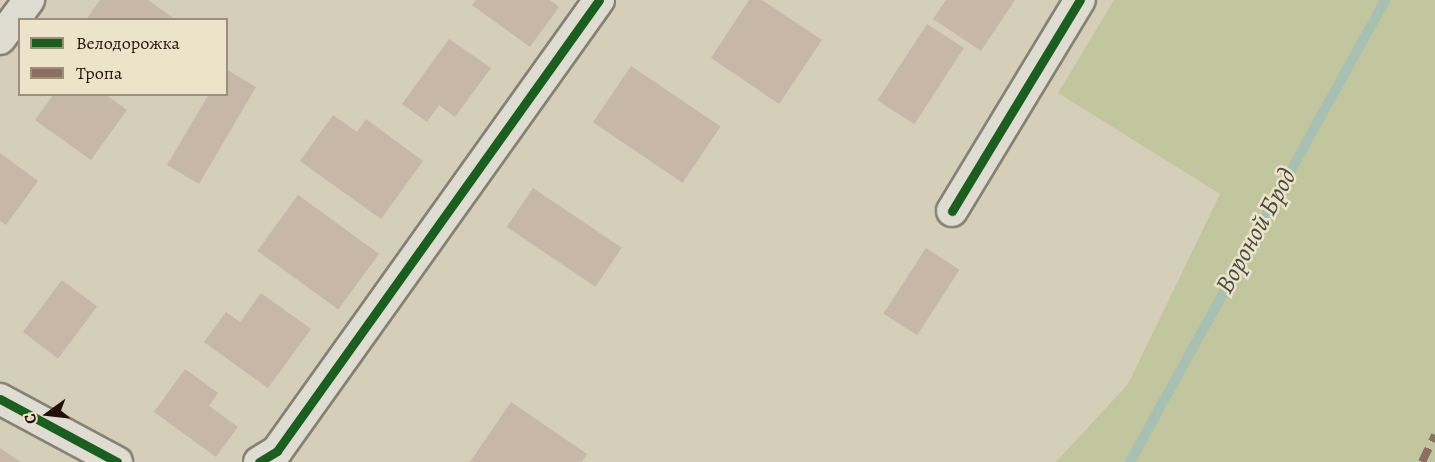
<!DOCTYPE html>
<meta charset="utf-8">
<style>
body{margin:0}
#map{position:relative;width:1435px;height:462px;overflow:hidden;background:#d5cfb9;font-family:Alegreya,serif}
div>[style]{position:absolute}
.green>*{inset:0;background:#c2c69f}
.stream>*{height:10px;margin:-5px;padding:0 5px;transform-origin:5px;border-radius:5px;background:#a8c0b1}
.building>*{inset:0;background:#c6b7a6;transform-origin:0 0}
.roads{filter:drop-shadow(2px 0 #878174) drop-shadow(-2px 0 #878174) drop-shadow(0 2px #878174) drop-shadow(0 -2px #878174)}
.street>*{height:30px;margin:-15px;padding:0 15px;transform-origin:15px;border-radius:15px;background:#dfdcd1}
.quiet>*{height:8px;margin-top:-4px;transform-origin:0;background:repeating-linear-gradient(90deg,#8d6e63 0 15px,transparent 0 23px)}
.cycleway>*{height:9px;margin:-4.5px;padding:0 4.5px;transform-origin:4.5px;border-radius:4.5px;background:#1b5e20}
span{translate:-50% -50%;white-space:nowrap;text-align:center;line-height:1.15;-webkit-text-stroke:5px #ece4ca;paint-order:stroke}
.water-label{font-size:26px;color:#4b4b42;font-style:italic}
.legend{position:absolute;left:18px;top:18px;width:210px;height:78px;box-sizing:border-box;background:#ece4ca;border:2px solid #9c8f7c;margin:0;padding:8px 10px;list-style:none;font-size:18px;color:#241008}
.legend li{display:flex;align-items:center;gap:12px;height:30px}
.legend b{width:30px;border:2px solid #9c8f7c}
.north{position:absolute;left:18px;top:384px;width:60px;height:60px;-webkit-text-stroke:4px #ece4ca;paint-order:stroke;rotate:255deg;font-size:16px;font-weight:700;line-height:24px;text-align:center;color:#241008}
.north::after{content:'';display:block;margin:auto;width:21px;height:27px;background:#241008;clip-path:polygon(50% 0,100% 100%,50% 72%,0 100%)}
</style>
<div id="map">
<div class="green">
<i style="clip-path:polygon(1114px 0,1435px 0,1435px 462px,1056px 462px,1128px 384px,1220px 194px,1058px 93px)"></i>
</div>
<div class="stream">
<i style="left:1130px;top:462px;width:528px;rotate:-61.1deg"></i>
</div>
<div class="building">
<i style="clip-path:polygon(100px 0,148px 0,173px 18px,86px 20px)"></i>
<i style="clip-path:polygon(476px 0,550px 0,559px 7px,530px 47px,472px 5px)"></i>
<i style="clip-path:polygon(749px 0,762px 0,822px 40px,779px 104px,711px 58px)"></i>
<i style="clip-path:polygon(946px 0,1015px 0,981px 51px,933px 19px)"></i>
<i style="left:927px;top:24px;width:44px;height:91px;rotate:33deg"></i>
<i style="clip-path:polygon(449px 39px,491px 68px,455px 117px,439px 105px,427px 122px,402px 104px)"></i>
<i style="left:631px;top:66px;width:108px;height:68px;rotate:34deg"></i>
<i style="clip-path:polygon(226px 69px,256px 87px,199px 184px,167px 165px,209px 94px,226px 94px)"></i>
<i style="clip-path:polygon(54px 94px,105px 94px,127px 110px,91px 160px,35px 120px)"></i>
<i style="clip-path:polygon(333px 115px,357px 132px,366px 119px,423px 161px,381px 219px,300px 161px)"></i>
<i style="clip-path:polygon(0 153px,38px 181px,6px 225px,0 221px)"></i>
<i style="left:533px;top:188px;width:107px;height:47px;rotate:34deg"></i>
<i style="left:298px;top:195px;width:100px;height:69px;rotate:36deg"></i>
<i style="left:926px;top:248px;width:40px;height:78px;rotate:33deg"></i>
<i style="left:62px;top:280px;width:44px;height:65px;rotate:37deg"></i>
<i style="clip-path:polygon(261px 293px,311px 329px,268px 388px,204px 342px,226px 312px,240px 322px)"></i>
<i style="clip-path:polygon(185px 369px,218px 393px,209px 406px,238px 427px,216px 457px,154px 412px)"></i>
<i style="clip-path:polygon(511px 402px,587px 454px,582px 462px,470px 462px)"></i>
<i style="clip-path:polygon(0 448px,21px 462px,0 462px)"></i>
</div>
<div class="roads">
<div class="street">
<i style="left:0;top:39px;width:49px;rotate:-53.4deg"></i>
<i style="left:952px;top:211px;width:247px;rotate:-58.8deg"></i>
<i style="left:0;top:399px;width:133px;rotate:28.3deg"></i>
<i style="left:259px;top:462px;width:21px;rotate:-31deg"></i>
<i style="left:277px;top:451px;width:554px;rotate:-54.47deg"></i>
</div>
</div>
<div class="quiet">
<i style="left:1422px;top:462px;width:30px;rotate:-64deg"></i>
</div>
<div class="cycleway">
<i style="left:952px;top:211px;width:247px;rotate:-58.8deg"></i>
<i style="left:0;top:399px;width:133px;rotate:28.3deg"></i>
<i style="left:259px;top:462px;width:21px;rotate:-31deg"></i>
<i style="left:277px;top:451px;width:554px;rotate:-54.47deg"></i>
</div>
<div class="water-label">
<span style="left:1256px;top:231px;rotate:-61deg">Вороной Брод</span>
</div>
<ul class="legend">
<li><b style="height:8px;background:#1b5e20"></b>Велодорожка</li>
<li><b style="height:8px;background:#8d6e63"></b>Тропа</li>
</ul>
<div class="north">С</div>
</div>
